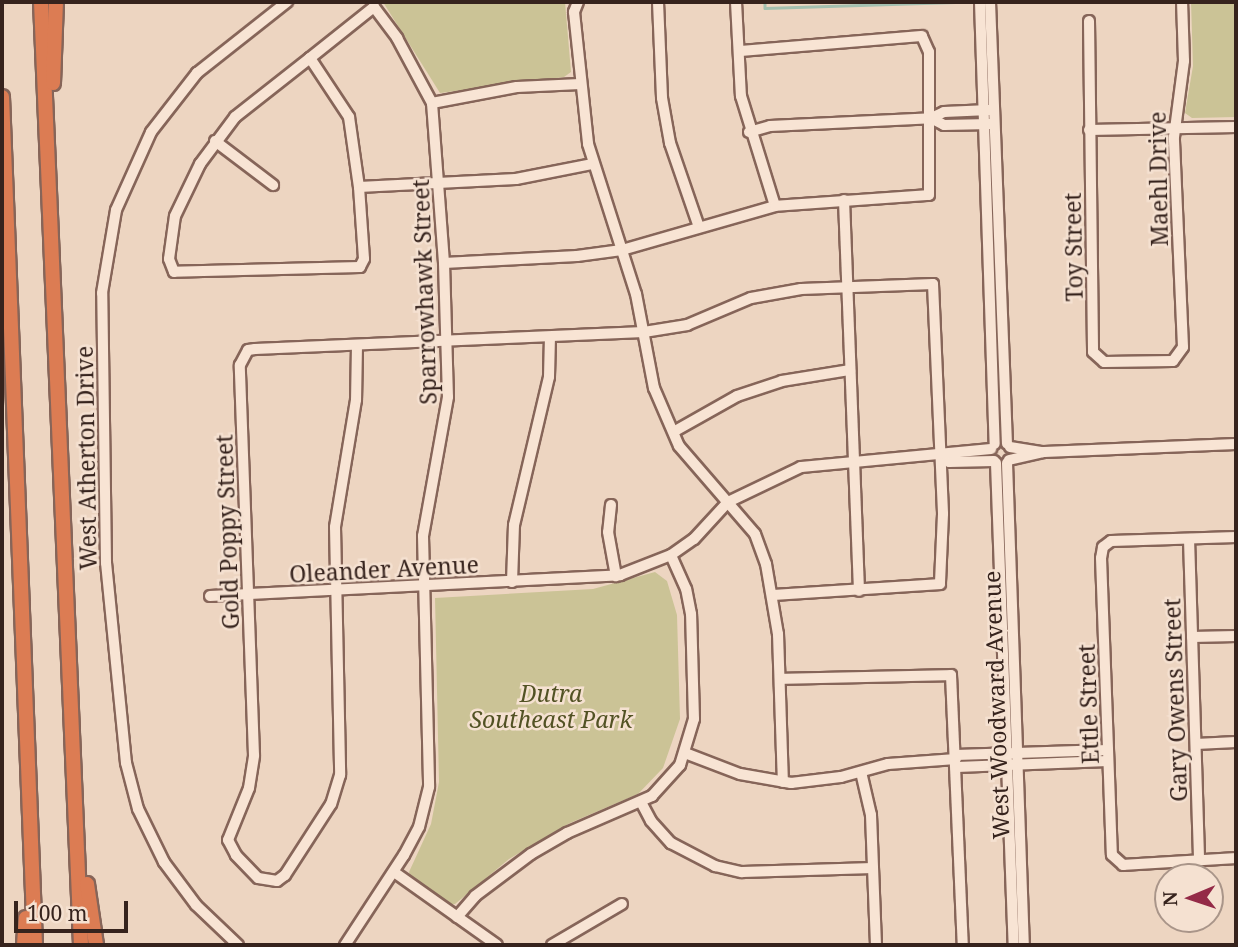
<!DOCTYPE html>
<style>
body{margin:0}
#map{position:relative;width:1238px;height:947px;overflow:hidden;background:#edd5c1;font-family:"Noto Serif",serif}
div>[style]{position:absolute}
.green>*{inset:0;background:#cbc396}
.stream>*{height:2.5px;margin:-1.25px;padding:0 1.25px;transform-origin:1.25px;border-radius:1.25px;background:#a4c0b0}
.roads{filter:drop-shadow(2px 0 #866559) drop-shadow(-2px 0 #866559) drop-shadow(0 2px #866559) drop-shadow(0 -2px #866559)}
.minor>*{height:10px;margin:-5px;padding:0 5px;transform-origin:5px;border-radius:5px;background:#f8e4d4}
.highway>*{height:14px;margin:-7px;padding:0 7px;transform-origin:7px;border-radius:7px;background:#dc7c53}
span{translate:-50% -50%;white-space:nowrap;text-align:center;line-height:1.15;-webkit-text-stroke:5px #f5e1d1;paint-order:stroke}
.street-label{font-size:23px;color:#36231d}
.park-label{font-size:23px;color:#525224;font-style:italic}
.frame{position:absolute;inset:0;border:4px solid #36231d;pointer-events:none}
.north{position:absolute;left:1154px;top:863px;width:70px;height:70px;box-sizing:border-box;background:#f5e1d1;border:2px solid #a99589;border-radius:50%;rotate:268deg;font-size:19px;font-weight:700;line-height:28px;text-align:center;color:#36231d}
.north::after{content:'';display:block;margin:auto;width:24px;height:32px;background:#942a47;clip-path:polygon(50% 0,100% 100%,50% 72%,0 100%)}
.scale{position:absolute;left:14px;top:901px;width:114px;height:32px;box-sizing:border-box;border:4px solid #36231d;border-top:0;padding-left:9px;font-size:21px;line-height:24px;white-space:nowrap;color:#36231d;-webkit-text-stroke:5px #f5e1d1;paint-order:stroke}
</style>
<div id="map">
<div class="green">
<i style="clip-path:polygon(383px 2px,565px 2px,571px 72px,564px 77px,440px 93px)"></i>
<i style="clip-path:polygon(1191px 2px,1236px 2px,1236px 117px,1192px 118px,1185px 113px,1193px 66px)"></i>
<i style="clip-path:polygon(655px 572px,667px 581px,677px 615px,680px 719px,663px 768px,638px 794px,570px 823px,509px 859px,455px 904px,448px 904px,411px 880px,409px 872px,431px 824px,439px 782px,435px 598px,593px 589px)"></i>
</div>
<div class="stream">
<i style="left:765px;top:2px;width:6px;rotate:90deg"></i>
<i style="left:765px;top:8px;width:190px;rotate:-1.8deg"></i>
</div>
<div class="roads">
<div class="minor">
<i style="left:578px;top:2px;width:11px;rotate:112deg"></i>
<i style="left:574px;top:12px;width:133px;rotate:83.9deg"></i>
<i style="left:588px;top:144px;width:157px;rotate:72.3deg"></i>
<i style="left:636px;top:294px;width:96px;rotate:79.2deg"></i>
<i style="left:654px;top:388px;width:63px;rotate:66.7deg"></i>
<i style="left:679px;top:446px;width:116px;rotate:49.2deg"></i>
<i style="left:755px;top:534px;width:32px;rotate:70deg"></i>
<i style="left:766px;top:564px;width:71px;rotate:80.3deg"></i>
<i style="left:778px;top:634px;width:148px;rotate:88.1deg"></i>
<i style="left:658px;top:2px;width:96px;rotate:87.6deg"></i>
<i style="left:662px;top:98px;width:46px;rotate:79.9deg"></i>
<i style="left:670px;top:143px;width:89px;rotate:71deg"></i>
<i style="left:736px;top:2px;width:94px;rotate:87deg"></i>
<i style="left:741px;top:96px;width:115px;rotate:72.8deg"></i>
<i style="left:980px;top:2px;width:442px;rotate:88.1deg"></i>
<i style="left:990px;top:2px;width:442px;rotate:87.8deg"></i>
<i style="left:1089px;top:21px;width:331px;rotate:89.3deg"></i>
<i style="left:1093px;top:352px;width:15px;rotate:42deg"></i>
<i style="left:1104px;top:362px;width:69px;rotate:-0.8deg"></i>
<i style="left:1173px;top:361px;width:17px;rotate:-54deg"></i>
<i style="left:1183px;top:347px;width:210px;rotate:-92.5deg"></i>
<i style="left:1174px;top:137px;width:77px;rotate:-82.5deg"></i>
<i style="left:1184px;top:61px;width:59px;rotate:-91.9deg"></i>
<i style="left:310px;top:58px;width:82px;rotate:-38.6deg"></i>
<i style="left:374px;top:7px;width:39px;rotate:53deg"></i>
<i style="left:397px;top:38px;width:74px;rotate:61.7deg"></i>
<i style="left:432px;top:103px;width:160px;rotate:85.7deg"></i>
<i style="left:444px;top:263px;width:134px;rotate:88.3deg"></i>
<i style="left:448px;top:397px;width:141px;rotate:100.2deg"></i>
<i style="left:423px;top:536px;width:251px;rotate:88.6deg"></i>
<i style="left:429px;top:787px;width:41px;rotate:104deg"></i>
<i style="left:419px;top:827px;width:32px;rotate:118deg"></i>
<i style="left:404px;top:855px;width:108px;rotate:123.2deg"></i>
<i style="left:310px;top:58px;width:71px;rotate:56.5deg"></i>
<i style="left:349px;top:117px;width:71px;rotate:81.9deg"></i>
<i style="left:359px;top:187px;width:72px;rotate:86deg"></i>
<i style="left:364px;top:259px;width:9px;rotate:117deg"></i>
<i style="left:360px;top:267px;width:186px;rotate:178.5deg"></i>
<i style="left:174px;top:272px;width:14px;rotate:-111deg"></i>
<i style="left:169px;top:259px;width:43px;rotate:-82.1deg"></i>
<i style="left:175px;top:216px;width:58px;rotate:-64.3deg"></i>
<i style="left:200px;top:164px;width:59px;rotate:-53.3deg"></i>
<i style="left:235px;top:117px;width:95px;rotate:-38.2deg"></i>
<i style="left:432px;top:103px;width:86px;rotate:-10.7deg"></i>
<i style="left:517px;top:87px;width:63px;rotate:-2.7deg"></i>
<i style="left:989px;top:110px;width:45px;rotate:177.5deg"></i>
<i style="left:944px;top:112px;width:14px;rotate:155deg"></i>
<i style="left:931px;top:118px;width:15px;rotate:28deg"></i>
<i style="left:944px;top:125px;width:46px;rotate:-1.2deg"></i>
<i style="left:1089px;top:130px;width:147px;rotate:-1.2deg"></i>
<i style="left:749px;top:132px;width:22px;rotate:-16deg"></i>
<i style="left:770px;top:126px;width:161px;rotate:-2.8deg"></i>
<i style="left:215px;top:141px;width:73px;rotate:37.2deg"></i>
<i style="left:359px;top:187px;width:157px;rotate:-2.9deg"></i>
<i style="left:516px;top:179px;width:77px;rotate:-11.2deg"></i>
<i style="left:844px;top:200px;width:391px;rotate:87.8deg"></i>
<i style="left:444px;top:263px;width:133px;rotate:-3deg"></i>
<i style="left:577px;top:256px;width:45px;rotate:-7.6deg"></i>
<i style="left:622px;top:250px;width:159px;rotate:-16deg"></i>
<i style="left:775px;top:206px;width:154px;rotate:-4.1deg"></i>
<i style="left:929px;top:195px;width:143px;rotate:-90deg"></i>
<i style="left:929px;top:52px;width:17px;rotate:-114deg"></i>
<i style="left:922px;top:36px;width:183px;rotate:175.3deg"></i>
<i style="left:357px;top:345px;width:55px;rotate:91deg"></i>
<i style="left:356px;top:400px;width:129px;rotate:99.4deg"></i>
<i style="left:335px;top:527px;width:248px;rotate:88.8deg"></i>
<i style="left:340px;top:775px;width:30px;rotate:107deg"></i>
<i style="left:331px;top:804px;width:85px;rotate:122.9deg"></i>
<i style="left:285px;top:875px;width:10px;rotate:143deg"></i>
<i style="left:277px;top:881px;width:19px;rotate:-171deg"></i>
<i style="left:258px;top:878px;width:32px;rotate:-134deg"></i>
<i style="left:236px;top:855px;width:17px;rotate:-118deg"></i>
<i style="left:228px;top:840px;width:56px;rotate:-68deg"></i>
<i style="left:249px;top:788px;width:33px;rotate:-81deg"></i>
<i style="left:254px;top:755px;width:390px;rotate:-92.1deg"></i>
<i style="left:240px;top:365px;width:17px;rotate:-62deg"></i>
<i style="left:248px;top:350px;width:7px;rotate:-8deg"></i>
<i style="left:255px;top:349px;width:389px;rotate:-2.5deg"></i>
<i style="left:644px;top:332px;width:44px;rotate:-9.2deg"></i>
<i style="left:687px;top:325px;width:69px;rotate:-22.9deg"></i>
<i style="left:751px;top:298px;width:51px;rotate:-10.2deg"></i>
<i style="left:801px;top:289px;width:132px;rotate:-2.2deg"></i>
<i style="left:933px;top:284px;width:230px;rotate:87.5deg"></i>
<i style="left:943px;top:514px;width:70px;rotate:92.5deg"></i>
<i style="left:940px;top:584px;width:166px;rotate:176.2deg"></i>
<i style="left:675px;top:431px;width:71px;rotate:-29.4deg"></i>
<i style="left:737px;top:396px;width:47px;rotate:-18.4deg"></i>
<i style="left:782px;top:381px;width:69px;rotate:-9.2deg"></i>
<i style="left:1010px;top:447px;width:33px;rotate:9deg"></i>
<i style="left:941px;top:456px;width:10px;rotate:37deg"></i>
<i style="left:949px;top:462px;width:45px;rotate:-1.3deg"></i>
<i style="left:1009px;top:460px;width:36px;rotate:-13deg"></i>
<i style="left:1044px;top:452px;width:192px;rotate:-2.4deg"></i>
<i style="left:996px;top:463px;width:482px;rotate:87.9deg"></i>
<i style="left:1007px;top:463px;width:482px;rotate:88deg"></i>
<i style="left:611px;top:505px;width:27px;rotate:96deg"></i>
<i style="left:608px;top:532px;width:45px;rotate:79.7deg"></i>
<i style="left:1236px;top:537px;width:125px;rotate:178.2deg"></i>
<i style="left:1111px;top:541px;width:10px;rotate:143deg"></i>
<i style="left:1103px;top:547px;width:11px;rotate:100deg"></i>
<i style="left:1101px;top:558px;width:297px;rotate:87.9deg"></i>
<i style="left:1112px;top:855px;width:15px;rotate:42deg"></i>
<i style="left:1123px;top:865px;width:113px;rotate:-3.5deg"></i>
<i style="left:1189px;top:539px;width:320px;rotate:88.2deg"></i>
<i style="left:512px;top:582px;width:57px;rotate:-88deg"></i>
<i style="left:514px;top:525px;width:152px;rotate:-76.7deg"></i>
<i style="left:549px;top:377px;width:40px;rotate:-88.6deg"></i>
<i style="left:210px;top:596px;width:411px;rotate:-2.9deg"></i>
<i style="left:620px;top:575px;width:55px;rotate:-21.4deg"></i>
<i style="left:671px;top:555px;width:28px;rotate:-35deg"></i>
<i style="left:694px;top:539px;width:50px;rotate:-47.4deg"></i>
<i style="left:728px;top:502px;width:81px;rotate:-25.6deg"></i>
<i style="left:801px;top:467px;width:191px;rotate:-5.4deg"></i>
<i style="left:1192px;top:637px;width:44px;rotate:-1.3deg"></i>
<i style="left:780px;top:679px;width:171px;rotate:-1.3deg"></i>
<i style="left:951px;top:675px;width:270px;rotate:87.5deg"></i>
<i style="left:1196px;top:744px;width:40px;rotate:-2.9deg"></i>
<i style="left:685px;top:753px;width:59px;rotate:20.9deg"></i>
<i style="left:740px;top:774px;width:52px;rotate:10deg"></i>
<i style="left:791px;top:783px;width:50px;rotate:-6.8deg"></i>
<i style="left:841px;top:777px;width:49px;rotate:-15.5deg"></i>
<i style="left:888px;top:764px;width:68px;rotate:-4.2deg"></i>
<i style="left:956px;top:755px;width:152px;rotate:-1.9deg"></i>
<i style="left:957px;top:767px;width:151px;rotate:-2.3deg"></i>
<i style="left:861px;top:772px;width:44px;rotate:76.9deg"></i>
<i style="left:871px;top:815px;width:130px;rotate:87.8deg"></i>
<i style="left:641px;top:802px;width:21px;rotate:62deg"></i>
<i style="left:651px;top:821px;width:30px;rotate:48deg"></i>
<i style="left:671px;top:843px;width:50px;rotate:27.6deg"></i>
<i style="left:715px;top:866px;width:28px;rotate:13deg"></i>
<i style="left:742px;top:872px;width:131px;rotate:-1.7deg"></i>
<i style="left:394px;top:872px;width:126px;rotate:35.3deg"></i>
<i style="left:457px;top:917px;width:28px;rotate:-49deg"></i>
<i style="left:475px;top:896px;width:70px;rotate:-36.9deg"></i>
<i style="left:531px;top:854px;width:42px;rotate:-30.3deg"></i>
<i style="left:567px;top:833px;width:93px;rotate:-23.5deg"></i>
<i style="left:652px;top:796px;width:42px;rotate:-47.9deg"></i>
<i style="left:680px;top:765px;width:48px;rotate:-73.1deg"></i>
<i style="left:694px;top:719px;width:105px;rotate:-91.6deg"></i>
<i style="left:691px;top:614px;width:25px;rotate:-101deg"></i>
<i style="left:686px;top:589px;width:37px;rotate:-114deg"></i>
<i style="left:238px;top:945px;width:58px;rotate:-136.4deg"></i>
<i style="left:196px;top:905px;width:54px;rotate:-126.7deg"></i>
<i style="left:164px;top:862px;width:59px;rotate:-116.1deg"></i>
<i style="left:138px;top:809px;width:48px;rotate:-104.6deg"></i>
<i style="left:126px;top:763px;width:201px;rotate:-95.7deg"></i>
<i style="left:106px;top:563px;width:270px;rotate:-90.8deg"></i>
<i style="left:102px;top:293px;width:84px;rotate:-80.4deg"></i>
<i style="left:116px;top:210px;width:85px;rotate:-65.8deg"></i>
<i style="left:151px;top:132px;width:75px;rotate:-52.1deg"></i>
<i style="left:197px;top:73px;width:115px;rotate:-38.3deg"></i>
<i style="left:552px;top:945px;width:81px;rotate:-30.4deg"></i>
</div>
<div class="highway">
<i style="left:41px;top:2px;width:944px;rotate:87.57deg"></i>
<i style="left:53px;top:83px;width:81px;rotate:-87.9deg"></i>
<i style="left:2px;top:97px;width:849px;rotate:87.77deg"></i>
<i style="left:87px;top:884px;width:62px;rotate:81.6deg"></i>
<i style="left:24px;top:945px;width:27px;rotate:-86deg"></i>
</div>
</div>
<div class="street-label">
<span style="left:1158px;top:179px;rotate:-91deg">Maehl Drive</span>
<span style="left:1073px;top:247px;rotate:-91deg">Toy Street</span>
<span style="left:424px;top:292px;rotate:-92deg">Sparrowhawk Street</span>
<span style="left:86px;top:458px;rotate:-91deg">West Atherton Drive</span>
<span style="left:227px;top:532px;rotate:-92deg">Gold Poppy Street</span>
<span style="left:384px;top:569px;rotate:-3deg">Oleander Avenue</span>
<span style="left:1175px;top:700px;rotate:-92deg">Gary Owens Street</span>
<span style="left:1088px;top:704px;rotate:-92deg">Ettle Street</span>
<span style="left:996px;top:705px;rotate:-92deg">West Woodward Avenue</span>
</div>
<div class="park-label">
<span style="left:551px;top:706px">Dutra<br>Southeast Park</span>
</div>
<div class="frame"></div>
<div class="north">N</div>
<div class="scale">100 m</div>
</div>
